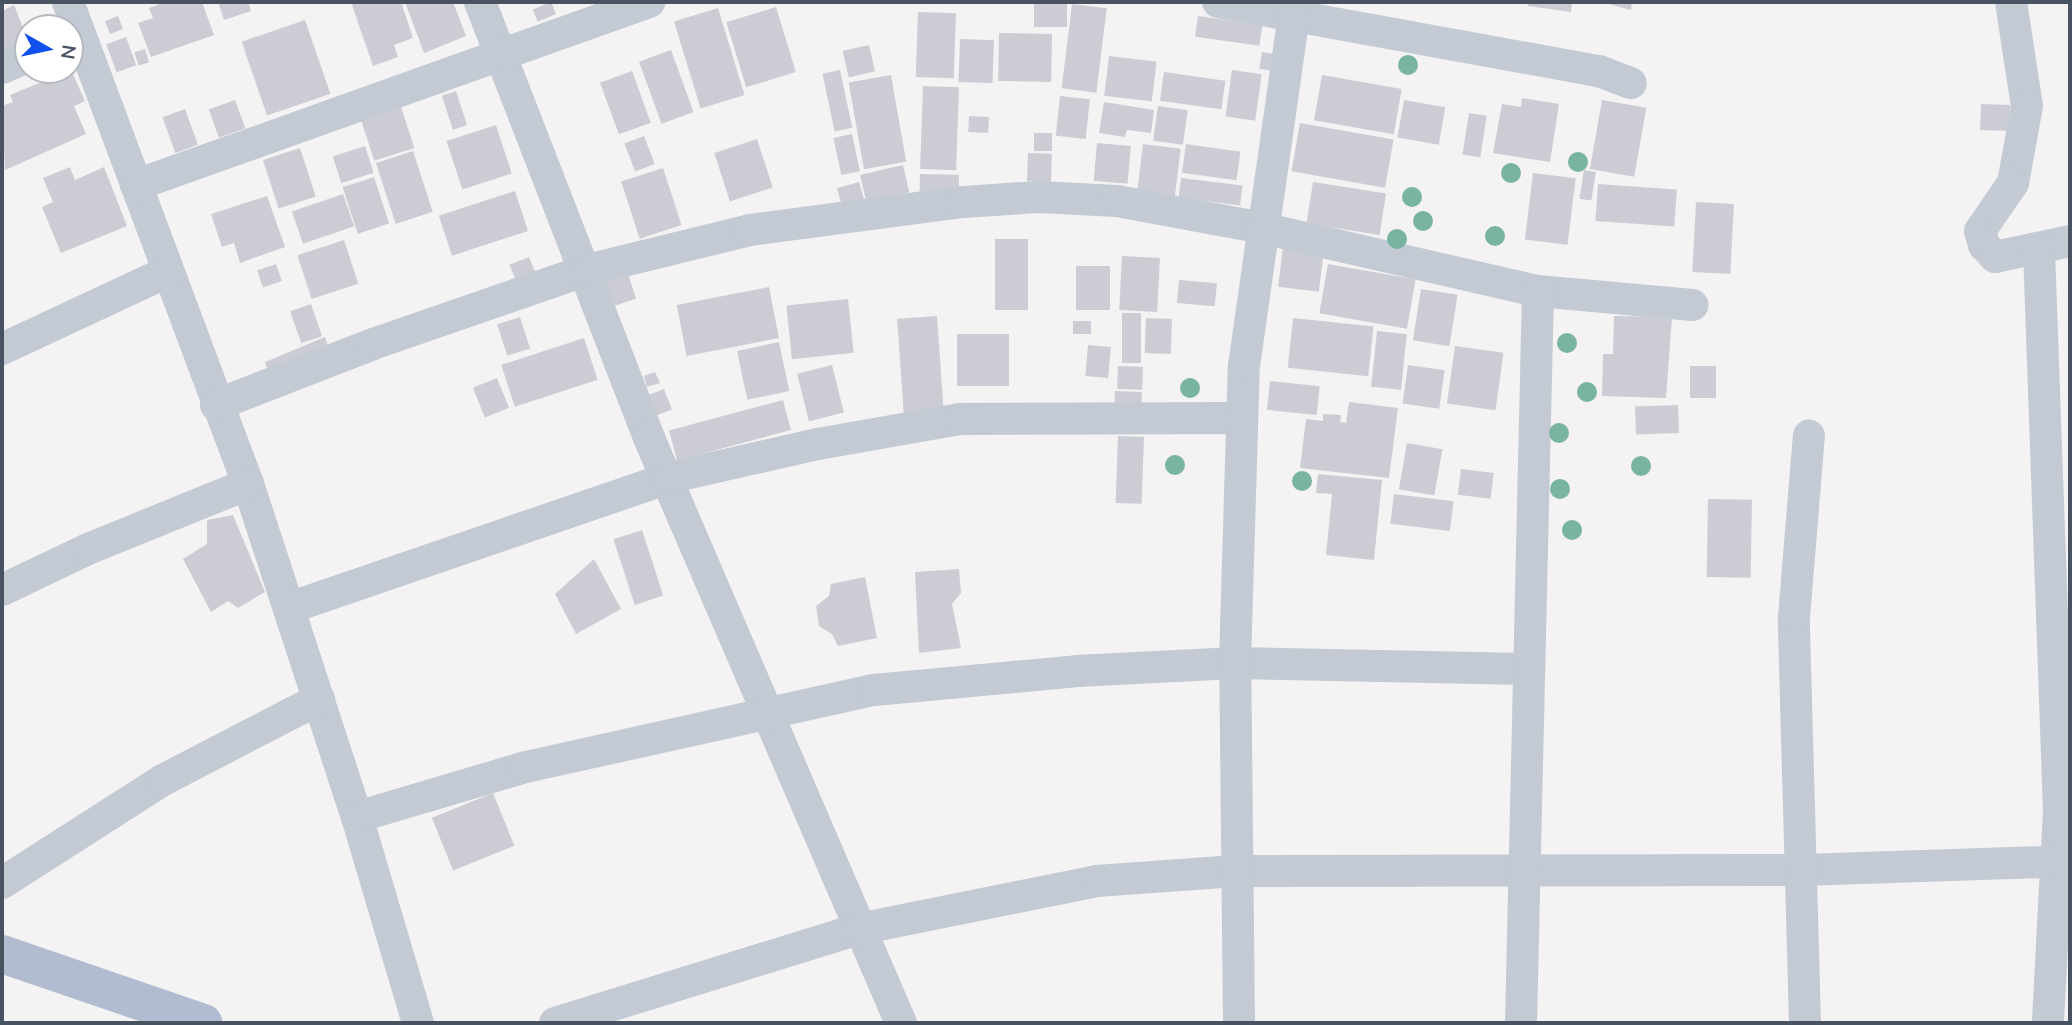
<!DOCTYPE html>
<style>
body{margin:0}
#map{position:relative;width:2072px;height:1025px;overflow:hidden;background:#f4f2f2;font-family:"Nunito Sans",sans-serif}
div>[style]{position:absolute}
.building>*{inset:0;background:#cccdd4;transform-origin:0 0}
.street>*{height:32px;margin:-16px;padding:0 16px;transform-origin:16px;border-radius:16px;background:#c3cad4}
.primary>*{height:38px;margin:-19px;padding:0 19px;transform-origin:19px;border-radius:19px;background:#b1bcd1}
.trees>*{width:20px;height:20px;margin:-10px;border-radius:50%;background:#79b4a0}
span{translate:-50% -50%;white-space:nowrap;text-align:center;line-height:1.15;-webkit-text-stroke:5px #fff;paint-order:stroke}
.frame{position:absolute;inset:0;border:4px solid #495261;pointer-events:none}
.north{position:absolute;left:14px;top:14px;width:70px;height:70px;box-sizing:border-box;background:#fff;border:2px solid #b6bac0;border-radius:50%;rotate:99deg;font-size:19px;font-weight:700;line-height:28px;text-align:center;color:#495261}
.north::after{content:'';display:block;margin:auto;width:24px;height:32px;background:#1250ee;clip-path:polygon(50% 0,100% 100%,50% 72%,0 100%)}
</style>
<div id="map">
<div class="building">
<i style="clip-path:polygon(165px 2px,202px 2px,214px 35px,151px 57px,138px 23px,153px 18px,149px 8px)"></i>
<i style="clip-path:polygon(218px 2px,248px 2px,251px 11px,224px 20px)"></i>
<i style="clip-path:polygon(351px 2px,401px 2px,413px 38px,394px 45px,398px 57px,373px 66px)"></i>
<i style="clip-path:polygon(405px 2px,453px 2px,466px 36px,424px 53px)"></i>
<i style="left:551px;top:2px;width:13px;height:20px;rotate:67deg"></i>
<i style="left:1034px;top:2px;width:33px;height:25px"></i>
<i style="clip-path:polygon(1528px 2px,1572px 2px,1571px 12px,1528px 6px)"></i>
<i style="clip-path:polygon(1601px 2px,1632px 2px,1631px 10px)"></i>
<i style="left:1072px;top:4px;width:35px;height:85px;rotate:7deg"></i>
<i style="clip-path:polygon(14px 5px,28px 40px,2px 52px,2px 11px)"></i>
<i style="left:776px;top:7px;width:68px;height:52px;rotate:73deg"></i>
<i style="left:718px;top:8px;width:91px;height:46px;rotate:73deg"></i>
<i style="left:918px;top:12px;width:38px;height:65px;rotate:2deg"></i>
<i style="left:118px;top:16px;width:14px;height:14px;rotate:69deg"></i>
<i style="left:1198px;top:16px;width:65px;height:21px;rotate:8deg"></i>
<i style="left:305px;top:20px;width:78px;height:67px;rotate:71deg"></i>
<i style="left:999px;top:33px;width:53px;height:48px;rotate:1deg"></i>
<i style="left:126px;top:37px;width:30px;height:21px;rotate:70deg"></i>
<i style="left:960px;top:39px;width:34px;height:43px;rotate:2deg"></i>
<i style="left:869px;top:45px;width:27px;height:27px;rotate:77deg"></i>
<i style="left:145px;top:49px;width:14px;height:11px;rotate:73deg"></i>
<i style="left:671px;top:50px;width:66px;height:34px;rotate:70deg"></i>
<i style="left:1262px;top:52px;width:18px;height:17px;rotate:9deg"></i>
<i style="left:1109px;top:56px;width:48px;height:40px;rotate:7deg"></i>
<i style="clip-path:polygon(71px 70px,85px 101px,74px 106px,86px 134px,5px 170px,2px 106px,13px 102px,10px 95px)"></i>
<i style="left:840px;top:70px;width:59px;height:18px;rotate:78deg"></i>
<i style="left:1232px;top:70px;width:30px;height:47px;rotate:8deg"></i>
<i style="left:632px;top:71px;width:55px;height:34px;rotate:70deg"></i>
<i style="left:1164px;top:72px;width:62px;height:29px;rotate:8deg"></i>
<i style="left:891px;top:75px;width:88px;height:43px;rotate:80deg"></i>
<i style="left:1322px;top:75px;width:81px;height:46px;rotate:10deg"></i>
<i style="left:923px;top:86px;width:36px;height:83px;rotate:2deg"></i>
<i style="left:456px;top:91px;width:36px;height:15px;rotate:72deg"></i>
<i style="left:1060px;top:96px;width:30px;height:40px;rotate:6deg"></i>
<i style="clip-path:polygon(1522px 98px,1559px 104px,1550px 162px,1493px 153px,1502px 104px,1521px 107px)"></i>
<i style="left:235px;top:100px;width:30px;height:28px;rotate:70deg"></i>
<i style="left:1404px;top:100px;width:42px;height:38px;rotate:10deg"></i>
<i style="left:1602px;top:100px;width:45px;height:70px;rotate:10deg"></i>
<i style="clip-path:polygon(1104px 102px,1154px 110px,1151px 133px,1127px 130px,1125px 137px,1099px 133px)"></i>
<i style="left:1981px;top:104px;width:29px;height:26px;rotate:2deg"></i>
<i style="left:1158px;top:106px;width:30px;height:35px;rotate:8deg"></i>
<i style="left:401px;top:107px;width:43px;height:42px;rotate:72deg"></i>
<i style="left:185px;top:109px;width:38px;height:24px;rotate:70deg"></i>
<i style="left:1469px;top:113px;width:18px;height:42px;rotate:9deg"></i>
<i style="left:969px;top:116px;width:20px;height:16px;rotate:3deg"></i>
<i style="left:1300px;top:123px;width:95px;height:49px;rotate:10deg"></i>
<i style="left:496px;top:125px;width:51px;height:52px;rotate:72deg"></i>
<i style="left:1034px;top:133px;width:18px;height:18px"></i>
<i style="left:852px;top:134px;width:38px;height:19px;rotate:78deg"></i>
<i style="left:644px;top:136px;width:30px;height:21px;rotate:69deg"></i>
<i style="left:757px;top:139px;width:51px;height:45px;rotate:72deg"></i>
<i style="left:1097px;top:143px;width:34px;height:38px;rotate:5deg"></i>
<i style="left:1143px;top:144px;width:38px;height:51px;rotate:7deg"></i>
<i style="left:1186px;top:144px;width:55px;height:29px;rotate:8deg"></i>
<i style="left:365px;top:146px;width:28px;height:34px;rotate:72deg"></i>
<i style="left:300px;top:148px;width:51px;height:39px;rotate:72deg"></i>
<i style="left:413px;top:151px;width:64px;height:39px;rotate:72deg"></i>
<i style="left:1028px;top:153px;width:24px;height:28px;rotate:2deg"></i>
<i style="left:903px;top:165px;width:28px;height:44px;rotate:77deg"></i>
<i style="clip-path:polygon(70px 167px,75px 180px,104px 167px,127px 226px,61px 253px,42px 207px,53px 202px,43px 178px)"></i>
<i style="left:663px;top:168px;width:60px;height:44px;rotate:72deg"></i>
<i style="left:1584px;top:170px;width:12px;height:29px;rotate:9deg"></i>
<i style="left:1533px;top:173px;width:43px;height:67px;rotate:7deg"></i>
<i style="left:920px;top:174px;width:39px;height:20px;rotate:1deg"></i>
<i style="left:374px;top:177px;width:49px;height:33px;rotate:72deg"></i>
<i style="left:1181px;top:178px;width:62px;height:20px;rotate:7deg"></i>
<i style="left:859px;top:182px;width:19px;height:23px;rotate:74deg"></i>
<i style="left:1313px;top:182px;width:74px;height:42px;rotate:9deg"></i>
<i style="left:1598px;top:184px;width:79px;height:37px;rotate:4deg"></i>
<i style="left:515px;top:191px;width:42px;height:80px;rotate:72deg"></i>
<i style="left:343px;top:194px;width:34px;height:54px;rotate:71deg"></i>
<i style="clip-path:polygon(267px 196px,285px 247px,240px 263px,234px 243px,222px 247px,211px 214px)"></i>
<i style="left:1696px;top:202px;width:38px;height:70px;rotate:3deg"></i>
<i style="left:995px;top:239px;width:33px;height:71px"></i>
<i style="left:344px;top:240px;width:46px;height:49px;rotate:72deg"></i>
<i style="left:1283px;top:247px;width:41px;height:40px;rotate:7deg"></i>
<i style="left:1122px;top:256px;width:38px;height:54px;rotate:3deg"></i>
<i style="left:529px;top:257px;width:16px;height:21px;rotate:68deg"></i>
<i style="left:276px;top:264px;width:18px;height:20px;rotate:71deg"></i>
<i style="left:1328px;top:264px;width:89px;height:50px;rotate:10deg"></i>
<i style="left:1076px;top:266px;width:34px;height:44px"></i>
<i style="left:628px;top:274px;width:26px;height:25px;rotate:72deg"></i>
<i style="left:1179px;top:280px;width:38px;height:23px;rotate:5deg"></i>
<i style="left:769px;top:287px;width:52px;height:94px;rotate:79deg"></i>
<i style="left:1421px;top:289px;width:37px;height:52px;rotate:9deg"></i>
<i style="left:848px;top:299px;width:54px;height:62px;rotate:84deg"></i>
<i style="left:311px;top:304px;width:34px;height:22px;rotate:71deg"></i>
<i style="left:1122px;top:313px;width:19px;height:50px"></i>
<i style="left:937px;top:316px;width:98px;height:40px;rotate:86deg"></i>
<i style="clip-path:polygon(1614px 316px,1672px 317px,1666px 398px,1602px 396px,1603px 354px,1613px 354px)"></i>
<i style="left:520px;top:317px;width:33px;height:24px;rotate:72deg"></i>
<i style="left:1146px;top:318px;width:26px;height:35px;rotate:2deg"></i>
<i style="left:1293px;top:318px;width:81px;height:50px;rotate:6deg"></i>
<i style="left:1073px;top:321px;width:18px;height:13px"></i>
<i style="left:1377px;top:331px;width:30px;height:56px;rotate:6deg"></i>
<i style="left:1009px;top:334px;width:52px;height:52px;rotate:90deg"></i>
<i style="clip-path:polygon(325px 337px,333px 359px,271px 380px,265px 362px)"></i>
<i style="left:584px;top:338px;width:44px;height:87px;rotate:72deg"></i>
<i style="left:779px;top:342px;width:50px;height:43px;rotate:78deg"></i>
<i style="left:1088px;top:345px;width:23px;height:31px;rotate:5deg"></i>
<i style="left:1455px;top:346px;width:49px;height:58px;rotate:8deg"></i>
<i style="left:832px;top:365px;width:49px;height:36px;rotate:76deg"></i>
<i style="left:1408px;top:365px;width:37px;height:39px;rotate:8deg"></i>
<i style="left:1118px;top:366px;width:25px;height:23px;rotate:2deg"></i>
<i style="left:1690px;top:366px;width:26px;height:32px"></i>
<i style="clip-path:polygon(655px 372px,660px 383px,647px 387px,644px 376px)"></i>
<i style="left:497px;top:378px;width:32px;height:26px;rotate:68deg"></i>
<i style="left:1270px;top:381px;width:50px;height:29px;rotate:6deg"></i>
<i style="left:664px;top:389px;width:22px;height:18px;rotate:69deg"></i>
<i style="left:1115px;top:391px;width:27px;height:18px;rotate:2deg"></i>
<i style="left:783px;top:400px;width:31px;height:118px;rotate:75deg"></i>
<i style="clip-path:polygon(1349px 402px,1398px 408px,1389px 478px,1300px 468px,1306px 419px,1323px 421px,1323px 414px,1341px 415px,1340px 422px,1346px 423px)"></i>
<i style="left:1678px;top:405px;width:28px;height:43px;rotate:88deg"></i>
<i style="left:1118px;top:436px;width:26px;height:67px;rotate:2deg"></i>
<i style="left:1407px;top:443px;width:36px;height:47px;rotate:10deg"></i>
<i style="left:1461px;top:469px;width:33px;height:26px;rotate:7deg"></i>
<i style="clip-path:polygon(1318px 474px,1382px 480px,1374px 560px,1326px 555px,1332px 494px,1316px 493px)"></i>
<i style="left:1394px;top:494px;width:60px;height:30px;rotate:7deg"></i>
<i style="left:1708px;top:499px;width:44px;height:78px;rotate:1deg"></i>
<i style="clip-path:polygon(233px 515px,265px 592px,238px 608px,228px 601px,211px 612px,183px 559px,207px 544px,207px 520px)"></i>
<i style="left:642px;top:530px;width:69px;height:30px;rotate:72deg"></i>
<i style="clip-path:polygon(594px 559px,621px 609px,576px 634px,555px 594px)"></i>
<i style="clip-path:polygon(959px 569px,961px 593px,952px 604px,961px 648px,919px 653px,915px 572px)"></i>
<i style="clip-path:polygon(865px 577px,877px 638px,838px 646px,832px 634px,819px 626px,816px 606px,829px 596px,831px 584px)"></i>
<i style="left:493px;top:793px;width:57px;height:66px;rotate:68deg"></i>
</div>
<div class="street">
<i style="left:68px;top:2px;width:515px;rotate:69.52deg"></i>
<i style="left:248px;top:484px;width:350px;rotate:71.9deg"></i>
<i style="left:357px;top:817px;width:215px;rotate:73.5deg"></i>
<i style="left:480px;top:2px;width:468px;rotate:68.8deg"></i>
<i style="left:649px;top:438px;width:637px;rotate:66.7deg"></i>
<i style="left:1218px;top:2px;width:387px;rotate:10.3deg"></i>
<i style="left:1599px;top:71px;width:34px;rotate:21deg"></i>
<i style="left:2011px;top:2px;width:105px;rotate:81.3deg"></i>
<i style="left:2027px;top:106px;width:78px;rotate:100.3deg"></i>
<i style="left:2013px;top:183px;width:58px;rotate:124.5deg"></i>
<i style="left:1980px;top:231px;width:15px;rotate:74deg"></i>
<i style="left:1984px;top:245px;width:16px;rotate:47deg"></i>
<i style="left:1995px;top:257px;width:77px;rotate:-12deg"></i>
<i style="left:2px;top:68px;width:28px;rotate:-23deg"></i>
<i style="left:136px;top:185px;width:545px;rotate:-19.63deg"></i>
<i style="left:2039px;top:250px;width:561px;rotate:87.96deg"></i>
<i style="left:2059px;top:811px;width:212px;rotate:93deg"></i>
<i style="left:2px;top:349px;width:182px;rotate:-25deg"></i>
<i style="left:216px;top:405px;width:168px;rotate:-21.2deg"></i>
<i style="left:373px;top:344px;width:226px;rotate:-19.1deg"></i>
<i style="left:587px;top:270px;width:168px;rotate:-13.8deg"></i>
<i style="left:750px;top:230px;width:215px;rotate:-7.5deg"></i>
<i style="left:963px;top:202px;width:76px;rotate:-3.8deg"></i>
<i style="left:1039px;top:197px;width:78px;rotate:2.9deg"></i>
<i style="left:1117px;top:201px;width:147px;rotate:10.5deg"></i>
<i style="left:1262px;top:228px;width:283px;rotate:12.9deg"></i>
<i style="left:1538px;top:291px;width:155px;rotate:5.2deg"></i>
<i style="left:2px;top:590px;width:95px;rotate:-25.5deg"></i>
<i style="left:88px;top:549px;width:173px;rotate:-22.1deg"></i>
<i style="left:289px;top:608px;width:401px;rotate:-18.9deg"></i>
<i style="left:668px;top:478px;width:154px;rotate:-12.8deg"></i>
<i style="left:818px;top:444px;width:144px;rotate:-10deg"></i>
<i style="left:960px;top:419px;width:282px;rotate:-0.2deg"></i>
<i style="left:357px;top:817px;width:176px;rotate:-16.5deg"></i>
<i style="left:526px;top:767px;width:356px;rotate:-12.5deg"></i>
<i style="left:874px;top:690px;width:204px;rotate:-5.3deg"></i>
<i style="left:1077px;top:671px;width:158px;rotate:-2.9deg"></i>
<i style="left:1235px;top:663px;width:294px;rotate:1.2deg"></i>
<i style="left:2px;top:883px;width:191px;rotate:-32.6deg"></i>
<i style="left:163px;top:780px;width:176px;rotate:-27.4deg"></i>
<i style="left:555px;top:1023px;width:318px;rotate:-17.2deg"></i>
<i style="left:859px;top:929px;width:243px;rotate:-11.4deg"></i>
<i style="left:1097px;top:881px;width:139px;rotate:-4.1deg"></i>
<i style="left:1236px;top:871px;width:567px;rotate:-0.1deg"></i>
<i style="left:1803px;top:870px;width:267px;rotate:-1.9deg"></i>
<i style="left:1239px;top:1023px;width:360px;rotate:-90.6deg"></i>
<i style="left:1235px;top:663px;width:297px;rotate:-88.3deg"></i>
<i style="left:1244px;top:366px;width:368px;rotate:-81.9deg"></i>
<i style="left:1521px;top:1023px;width:732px;rotate:-88.67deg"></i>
<i style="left:1805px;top:1023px;width:406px;rotate:-91.6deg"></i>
<i style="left:1794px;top:617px;width:182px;rotate:-85.3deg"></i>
</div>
<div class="primary">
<i style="left:2px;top:954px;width:213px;rotate:18.9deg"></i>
</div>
<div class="trees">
<i style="left:1408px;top:65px"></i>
<i style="left:1578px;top:162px"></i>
<i style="left:1511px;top:173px"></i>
<i style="left:1412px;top:197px"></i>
<i style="left:1423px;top:221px"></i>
<i style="left:1495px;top:236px"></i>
<i style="left:1397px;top:239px"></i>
<i style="left:1567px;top:343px"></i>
<i style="left:1190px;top:388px"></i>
<i style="left:1587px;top:392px"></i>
<i style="left:1559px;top:433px"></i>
<i style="left:1175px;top:465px"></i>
<i style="left:1641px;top:466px"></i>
<i style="left:1302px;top:481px"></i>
<i style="left:1560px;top:489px"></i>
<i style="left:1572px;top:530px"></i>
</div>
<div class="frame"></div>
<div class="north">N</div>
</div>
